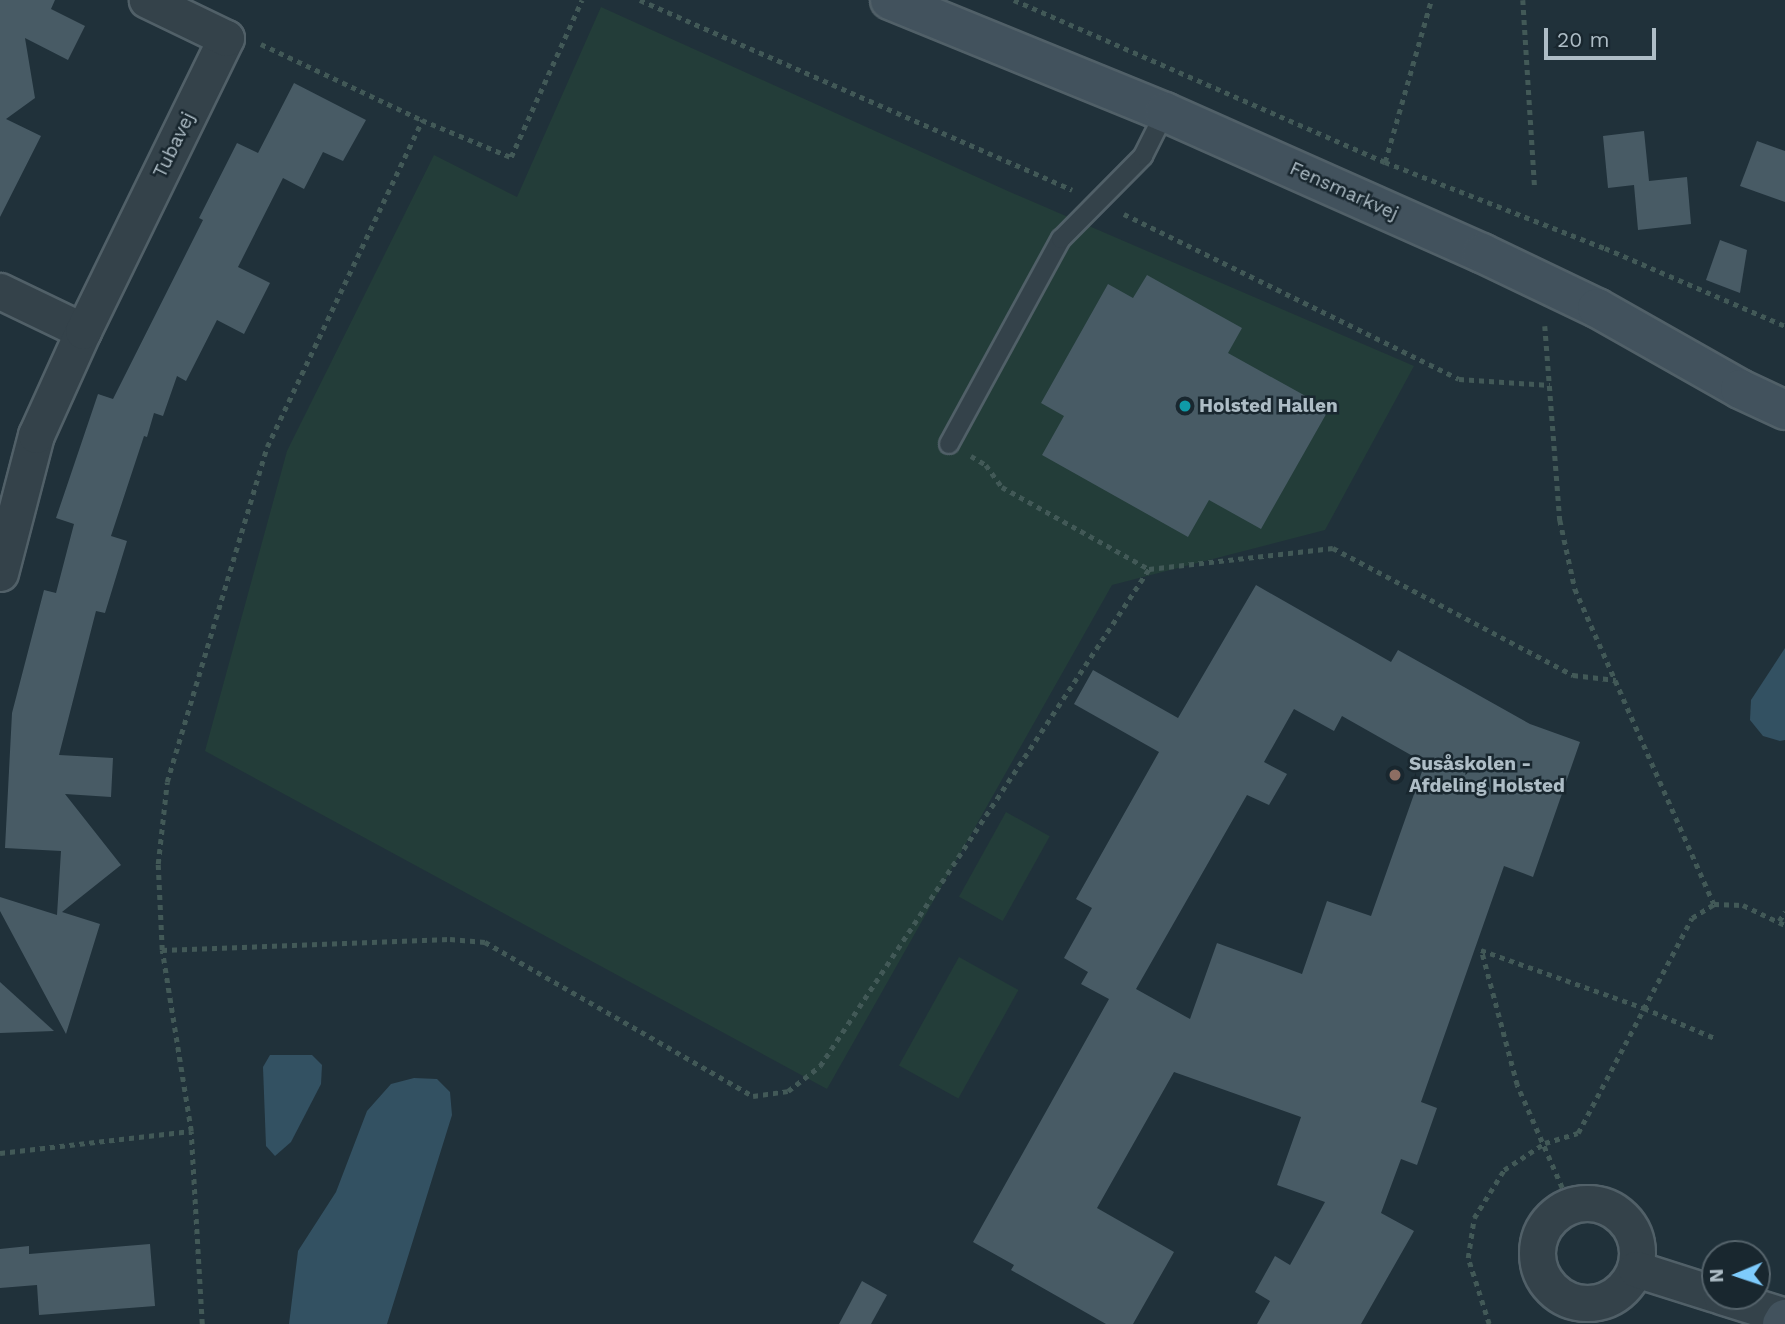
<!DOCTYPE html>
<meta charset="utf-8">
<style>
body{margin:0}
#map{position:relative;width:1785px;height:1324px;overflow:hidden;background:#20313a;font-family:"Work Sans",sans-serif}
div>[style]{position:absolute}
.green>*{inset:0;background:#233d39;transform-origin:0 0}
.water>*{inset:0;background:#335162}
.building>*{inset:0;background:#485b65}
.path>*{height:4.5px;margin-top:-2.25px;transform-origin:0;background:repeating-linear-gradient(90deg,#425957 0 5px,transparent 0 10px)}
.roads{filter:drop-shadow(2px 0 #516068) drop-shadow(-2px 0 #516068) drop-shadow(0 2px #516068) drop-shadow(0 -2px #516068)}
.lane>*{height:18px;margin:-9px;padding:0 9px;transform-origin:9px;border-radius:9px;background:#34424a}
.street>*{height:35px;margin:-17.5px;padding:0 17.5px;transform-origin:17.5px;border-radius:17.5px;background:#34424a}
.street>.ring{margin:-17.5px;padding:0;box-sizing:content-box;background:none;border:35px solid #34424a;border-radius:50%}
.secondary>*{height:38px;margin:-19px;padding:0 19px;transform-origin:19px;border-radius:19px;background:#42525d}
.dots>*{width:19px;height:19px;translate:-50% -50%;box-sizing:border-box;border:4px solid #19272f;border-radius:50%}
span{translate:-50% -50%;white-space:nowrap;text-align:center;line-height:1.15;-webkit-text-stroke:5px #19272f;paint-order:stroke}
.street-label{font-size:19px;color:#aebdc6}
.poi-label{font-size:19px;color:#aebdc6;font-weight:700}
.left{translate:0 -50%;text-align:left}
.north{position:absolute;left:1701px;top:1240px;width:70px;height:70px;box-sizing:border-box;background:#19272f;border:2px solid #55636b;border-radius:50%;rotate:268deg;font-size:19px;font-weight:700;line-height:28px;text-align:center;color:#aebdc6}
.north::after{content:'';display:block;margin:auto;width:24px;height:32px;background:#7ecbfc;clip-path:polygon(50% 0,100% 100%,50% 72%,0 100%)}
.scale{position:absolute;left:1544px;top:28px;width:112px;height:32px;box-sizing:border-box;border:4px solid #aebdc6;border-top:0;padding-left:9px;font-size:21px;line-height:24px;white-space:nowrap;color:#aebdc6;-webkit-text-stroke:5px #19272f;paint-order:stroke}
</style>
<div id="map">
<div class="green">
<i style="clip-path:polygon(601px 7px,1010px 192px,1414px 366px,1325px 530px,1112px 585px,827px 1089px,205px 751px,287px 451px,434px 155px,517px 197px)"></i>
<i style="left:1006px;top:812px;width:50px;height:97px;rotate:29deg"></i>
<i style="left:959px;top:957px;width:68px;height:124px;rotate:29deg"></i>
</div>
<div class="water">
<i style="clip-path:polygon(1785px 648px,1785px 740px,1780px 741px,1763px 736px,1750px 720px,1751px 700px)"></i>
<i style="clip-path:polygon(270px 1055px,312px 1055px,322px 1065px,321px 1084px,291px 1142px,275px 1156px,266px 1146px,263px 1067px)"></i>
<i style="clip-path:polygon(414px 1078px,437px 1079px,450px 1092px,452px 1115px,387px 1324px,289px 1324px,298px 1251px,336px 1192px,367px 1111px,391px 1084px)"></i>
</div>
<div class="building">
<i style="clip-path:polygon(0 0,55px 0,51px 9px,85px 26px,68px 60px,25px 38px,35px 98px,6px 119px,41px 136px,0 217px)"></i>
<i style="clip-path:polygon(294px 83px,366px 120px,343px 161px,323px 152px,304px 189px,283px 178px,238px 267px,270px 283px,244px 334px,217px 320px,186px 381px,177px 376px,163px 416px,154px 413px,147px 437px,144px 436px,111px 536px,127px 541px,105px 613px,96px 611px,59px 755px,113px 758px,111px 797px,65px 794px,121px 865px,62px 912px,100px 924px,66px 1034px,0 911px,0 897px,57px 915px,61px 851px,5px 848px,12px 713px,44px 590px,56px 593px,74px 524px,56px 518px,98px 394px,113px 399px,203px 220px,199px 218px,237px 143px,258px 153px)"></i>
<i style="clip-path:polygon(1644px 131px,1649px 181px,1687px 177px,1691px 224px,1638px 230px,1634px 185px,1608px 188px,1603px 136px)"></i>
<i style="clip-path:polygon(1757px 141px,1785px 151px,1785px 202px,1740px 186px)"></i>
<i style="clip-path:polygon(1720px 240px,1747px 250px,1740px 293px,1706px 280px)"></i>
<i style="clip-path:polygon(1147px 275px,1242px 328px,1228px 353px,1329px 409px,1261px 529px,1209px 500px,1188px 537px,1042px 455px,1064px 416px,1041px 403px,1108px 284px,1133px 298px)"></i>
<i style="clip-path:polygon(evenodd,1256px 585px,1391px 662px,1398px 650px,1530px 724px,1580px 742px,1533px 877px,1504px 866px,1421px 1102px,1437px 1108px,1417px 1165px,1401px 1159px,1381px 1213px,1414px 1231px,1361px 1324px,1257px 1324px,1270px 1301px,1255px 1292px,1275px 1256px,1290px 1265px,1325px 1202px,1277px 1185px,1301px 1117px,1174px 1072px,1097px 1208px,1174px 1252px,1133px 1324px,1106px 1324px,1011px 1270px,1014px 1265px,973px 1242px,1109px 999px,1081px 984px,1088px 972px,1064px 958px,1092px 908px,1076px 899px,1159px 752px,1074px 704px,1093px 670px,1178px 718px,1256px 585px,1294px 709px,1334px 731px,1342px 716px,1425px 763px,1371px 916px,1327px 901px,1302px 974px,1217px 943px,1190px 1019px,1136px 989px,1247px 795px,1269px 805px,1287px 774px,1264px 762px,1294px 709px)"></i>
<i style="clip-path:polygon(0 982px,54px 1031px,0 1033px)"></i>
<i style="clip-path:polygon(150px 1244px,155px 1306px,39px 1315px,37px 1285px,0 1288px,0 1249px,29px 1246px,29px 1254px)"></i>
<i style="clip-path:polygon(862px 1281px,887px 1295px,871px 1324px,839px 1324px)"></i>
</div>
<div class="path">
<i style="left:640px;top:0;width:472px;rotate:23.7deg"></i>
<i style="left:1014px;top:0;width:405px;rotate:23.6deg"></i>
<i style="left:1385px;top:162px;width:236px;rotate:21.4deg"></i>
<i style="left:1605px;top:248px;width:196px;rotate:23.4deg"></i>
<i style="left:1523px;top:0;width:190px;rotate:86.4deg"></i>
<i style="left:261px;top:44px;width:178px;rotate:25.3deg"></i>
<i style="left:422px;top:120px;width:96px;rotate:22.6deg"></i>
<i style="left:511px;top:157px;width:172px;rotate:-65.7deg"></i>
<i style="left:1385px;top:162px;width:168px;rotate:-74.1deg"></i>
<i style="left:1124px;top:214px;width:373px;rotate:26.2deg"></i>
<i style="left:1459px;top:379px;width:91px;rotate:3.8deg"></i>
<i style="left:1545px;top:326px;width:195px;rotate:85.6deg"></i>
<i style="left:1560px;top:520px;width:71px;rotate:77.7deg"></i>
<i style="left:1575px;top:589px;width:344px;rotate:66.2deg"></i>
<i style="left:971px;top:456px;width:17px;rotate:31deg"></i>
<i style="left:986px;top:465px;width:27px;rotate:54deg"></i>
<i style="left:1002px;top:487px;width:168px;rotate:29.2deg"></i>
<i style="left:1149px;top:569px;width:185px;rotate:-6.5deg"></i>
<i style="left:1333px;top:548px;width:272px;rotate:27.9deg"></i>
<i style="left:1573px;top:675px;width:43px;rotate:6.6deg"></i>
<i style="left:1779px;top:921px;width:11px;rotate:-56deg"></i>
<i style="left:162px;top:950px;width:288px;rotate:-2.2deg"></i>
<i style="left:450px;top:939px;width:35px;rotate:5deg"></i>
<i style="left:485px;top:942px;width:309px;rotate:29.9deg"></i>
<i style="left:753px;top:1096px;width:35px;rotate:-8deg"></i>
<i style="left:788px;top:1091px;width:41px;rotate:-38deg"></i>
<i style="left:820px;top:1066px;width:596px;rotate:-56.5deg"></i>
<i style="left:0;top:1153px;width:192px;rotate:-6.6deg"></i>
<i style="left:1570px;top:1206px;width:132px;rotate:-113.7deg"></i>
<i style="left:1517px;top:1085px;width:140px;rotate:-104.9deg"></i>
<i style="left:1481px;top:950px;width:173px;rotate:19.6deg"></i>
<i style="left:1644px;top:1008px;width:79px;rotate:23deg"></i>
<i style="left:202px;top:1324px;width:193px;rotate:-93.3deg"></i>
<i style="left:191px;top:1131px;width:183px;rotate:-99.1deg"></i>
<i style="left:162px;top:950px;width:86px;rotate:-92.7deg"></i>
<i style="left:158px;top:864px;width:82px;rotate:-83.7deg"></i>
<i style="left:167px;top:782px;width:350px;rotate:-73.4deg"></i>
<i style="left:267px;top:447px;width:362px;rotate:-64.6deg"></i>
<i style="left:1489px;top:1324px;width:69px;rotate:-107.7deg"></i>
<i style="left:1468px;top:1258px;width:40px;rotate:-81.5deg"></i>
<i style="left:1474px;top:1218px;width:57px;rotate:-58deg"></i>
<i style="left:1504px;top:1170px;width:49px;rotate:-33.4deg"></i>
<i style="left:1545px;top:1143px;width:34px;rotate:-17deg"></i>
<i style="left:1578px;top:1133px;width:243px;rotate:-62.1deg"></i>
<i style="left:1692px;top:918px;width:26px;rotate:-32deg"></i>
<i style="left:1714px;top:904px;width:29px;rotate:2deg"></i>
<i style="left:1743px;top:905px;width:47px;rotate:25.5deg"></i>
</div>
<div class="roads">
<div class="lane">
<i style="left:949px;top:444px;width:234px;rotate:-61.4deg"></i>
<i style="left:1061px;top:239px;width:117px;rotate:-45.3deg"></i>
<i style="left:1143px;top:156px;width:49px;rotate:-63.4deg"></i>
</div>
<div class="street">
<i style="left:0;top:291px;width:92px;rotate:25.7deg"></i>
<i style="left:0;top:573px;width:143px;rotate:-75.4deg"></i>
<i style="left:36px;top:435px;width:114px;rotate:-65.7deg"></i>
<i style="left:83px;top:331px;width:326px;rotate:-64deg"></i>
<i style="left:226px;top:38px;width:88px;rotate:-154.3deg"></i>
<i class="ring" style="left:1537px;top:1203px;width:65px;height:65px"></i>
<i style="left:1636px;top:1269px;width:83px;rotate:17.6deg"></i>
<i style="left:1721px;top:1296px;width:67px;rotate:17.4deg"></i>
</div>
<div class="secondary">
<i style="left:890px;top:0;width:297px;rotate:22.2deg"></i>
<i style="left:1165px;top:112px;width:347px;rotate:24deg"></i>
<i style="left:1482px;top:253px;width:127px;rotate:25.6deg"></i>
<i style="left:1597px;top:308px;width:164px;rotate:29.5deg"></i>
<i style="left:1740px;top:389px;width:50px;rotate:25deg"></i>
<i style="left:1782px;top:1324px;width:6px;rotate:-59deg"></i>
</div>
</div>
<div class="dots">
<i style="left:1185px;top:406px;background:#0f9aa8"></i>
<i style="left:1395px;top:775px;background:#8d6e63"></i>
</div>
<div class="street-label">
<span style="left:174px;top:145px;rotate:-64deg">Tubavej</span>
<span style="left:1344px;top:191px;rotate:24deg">Fensmarkvej</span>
</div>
<div class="poi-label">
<span class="left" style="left:1199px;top:406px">Holsted Hallen</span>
<span class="left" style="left:1409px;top:775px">Susåskolen -<br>Afdeling Holsted</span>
</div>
<div class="north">N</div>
<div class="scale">20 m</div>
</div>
